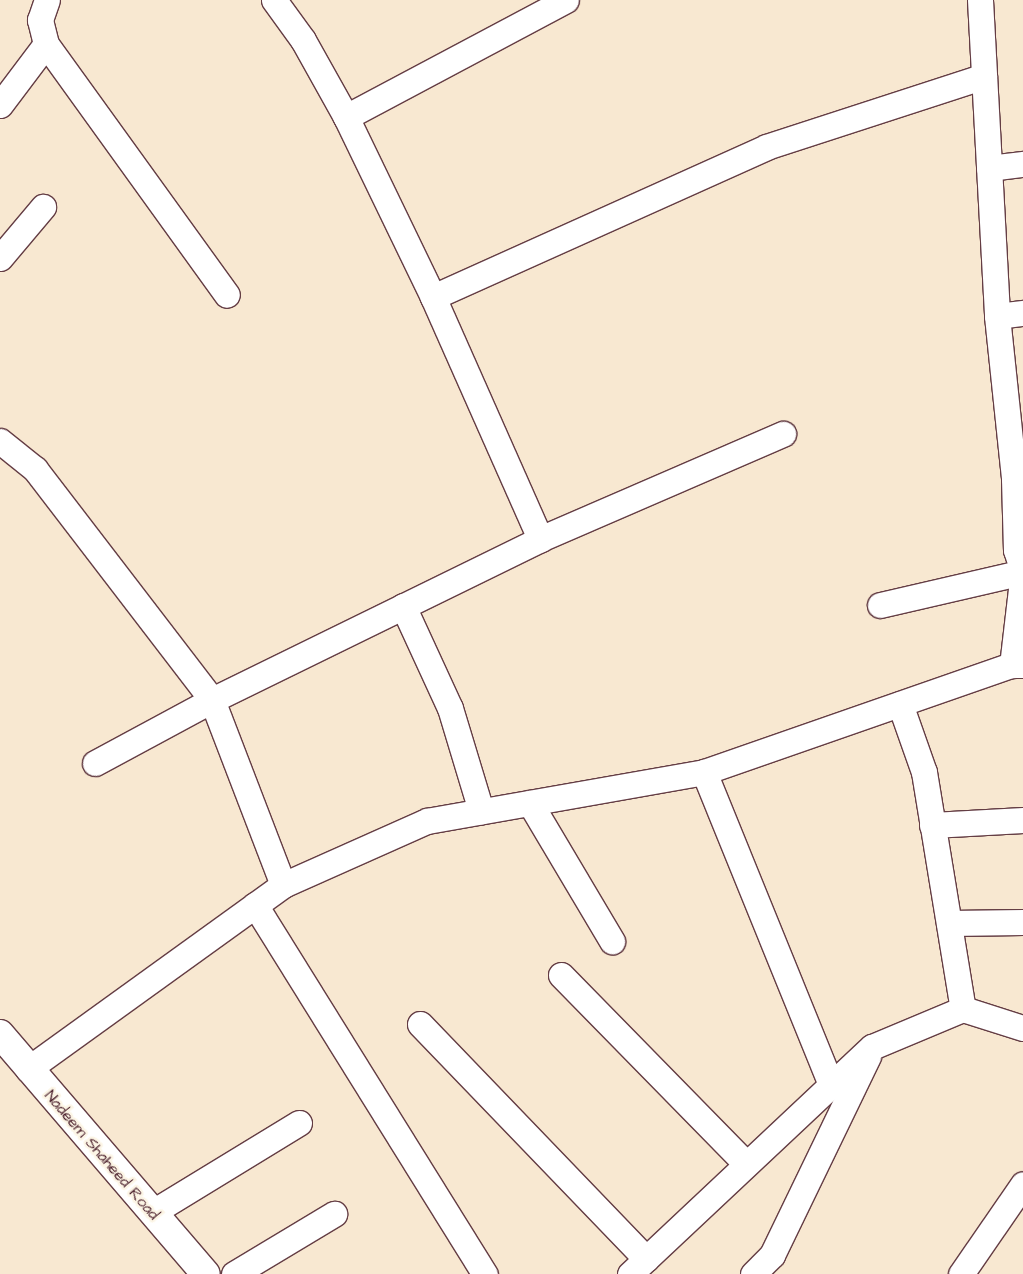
<!DOCTYPE html>
<style>
body{margin:0}
#map{position:relative;width:1023px;height:1274px;overflow:hidden;background:#f8e8d1;font-family:"Architects Daughter",sans-serif}
div>[style]{position:absolute}
.roads{filter:drop-shadow(1px 0 #643d44) drop-shadow(-1px 0 #643d44) drop-shadow(0 1px #643d44) drop-shadow(0 -1px #643d44)}
.street>*{height:25px;margin:-12.5px;padding:0 12.5px;transform-origin:12.5px;border-radius:12.5px;background:#fff}
.secondary>*{height:28px;margin:-14px;padding:0 14px;transform-origin:14px;border-radius:14px;background:#fff}
span{translate:-50% -50%;white-space:nowrap;text-align:center;line-height:1.15;-webkit-text-stroke:5px #fcf5e5;paint-order:stroke}
.street-label{font-size:16px;color:#4a1f2b}
</style>
<div id="map">
<div class="roads">
<div class="street">
<i style="left:274px;top:0;width:49px;rotate:54.1deg"></i>
<i style="left:303px;top:40px;width:88px;rotate:60.8deg"></i>
<i style="left:346px;top:117px;width:200px;rotate:64.2deg"></i>
<i style="left:433px;top:297px;width:265px;rotate:66.1deg"></i>
<i style="left:980px;top:0;width:316px;rotate:86.9deg"></i>
<i style="left:997px;top:316px;width:164px;rotate:84deg"></i>
<i style="left:1014px;top:479px;width:71px;rotate:88.4deg"></i>
<i style="left:1016px;top:550px;width:23px;rotate:72deg"></i>
<i style="left:1023px;top:572px;width:94px;rotate:96.7deg"></i>
<i style="left:46px;top:44px;width:309px;rotate:54.2deg"></i>
<i style="left:0;top:105px;width:76px;rotate:-53deg"></i>
<i style="left:46px;top:44px;width:25px;rotate:-104deg"></i>
<i style="left:40px;top:20px;width:21px;rotate:-71deg"></i>
<i style="left:346px;top:117px;width:249px;rotate:-28deg"></i>
<i style="left:989px;top:168px;width:34px;rotate:-7deg"></i>
<i style="left:0;top:258px;width:67px;rotate:-49.9deg"></i>
<i style="left:433px;top:297px;width:365px;rotate:-24.2deg"></i>
<i style="left:766px;top:147px;width:229px;rotate:-18deg"></i>
<i style="left:997px;top:316px;width:26px;rotate:-7deg"></i>
<i style="left:0;top:441px;width:45px;rotate:38.7deg"></i>
<i style="left:35px;top:469px;width:291px;rotate:52.5deg"></i>
<i style="left:212px;top:700px;width:198px;rotate:69deg"></i>
<i style="left:880px;top:605px;width:147px;rotate:-13deg"></i>
<i style="left:403px;top:606px;width:112px;rotate:65.3deg"></i>
<i style="left:450px;top:708px;width:108px;rotate:73.2deg"></i>
<i style="left:900px;top:704px;width:72px;rotate:70.6deg"></i>
<i style="left:924px;top:772px;width:240px;rotate:80.7deg"></i>
<i style="left:95px;top:763px;width:133px;rotate:-28.3deg"></i>
<i style="left:212px;top:700px;width:365px;rotate:-26.1deg"></i>
<i style="left:540px;top:539px;width:265px;rotate:-23.4deg"></i>
<i style="left:704px;top:772px;width:336px;rotate:67.9deg"></i>
<i style="left:530px;top:803px;width:161px;rotate:59.3deg"></i>
<i style="left:932px;top:825px;width:91px;rotate:-3.1deg"></i>
<i style="left:255px;top:905px;width:435px;rotate:58.1deg"></i>
<i style="left:949px;top:923px;width:74px;rotate:-0.8deg"></i>
<i style="left:561px;top:975px;width:264px;rotate:45.6deg"></i>
<i style="left:420px;top:1024px;width:326px;rotate:46.1deg"></i>
<i style="left:28px;top:1069px;width:314px;rotate:-35.8deg"></i>
<i style="left:283px;top:885px;width:158px;rotate:-24deg"></i>
<i style="left:427px;top:821px;width:281px;rotate:-10deg"></i>
<i style="left:704px;top:772px;width:326px;rotate:-19.2deg"></i>
<i style="left:1012px;top:665px;width:11px"></i>
<i style="left:153px;top:1212px;width:171px;rotate:-31.4deg"></i>
<i style="left:234px;top:1274px;width:117px;rotate:-31deg"></i>
<i style="left:630px;top:1274px;width:332px;rotate:-43.2deg"></i>
<i style="left:872px;top:1047px;width:99px;rotate:-22.7deg"></i>
<i style="left:963px;top:1009px;width:63px;rotate:17.6deg"></i>
<i style="left:753px;top:1274px;width:27px;rotate:-45deg"></i>
<i style="left:772px;top:1255px;width:221px;rotate:-64.2deg"></i>
<i style="left:961px;top:1274px;width:109px;rotate:-55.4deg"></i>
</div>
<div class="secondary">
<i style="left:0;top:1034px;width:316px;rotate:49.4deg"></i>
</div>
</div>
<div class="street-label">
<span style="left:102px;top:1155px;rotate:49deg">Nadeem Shaheed Road</span>
</div>
</div>
